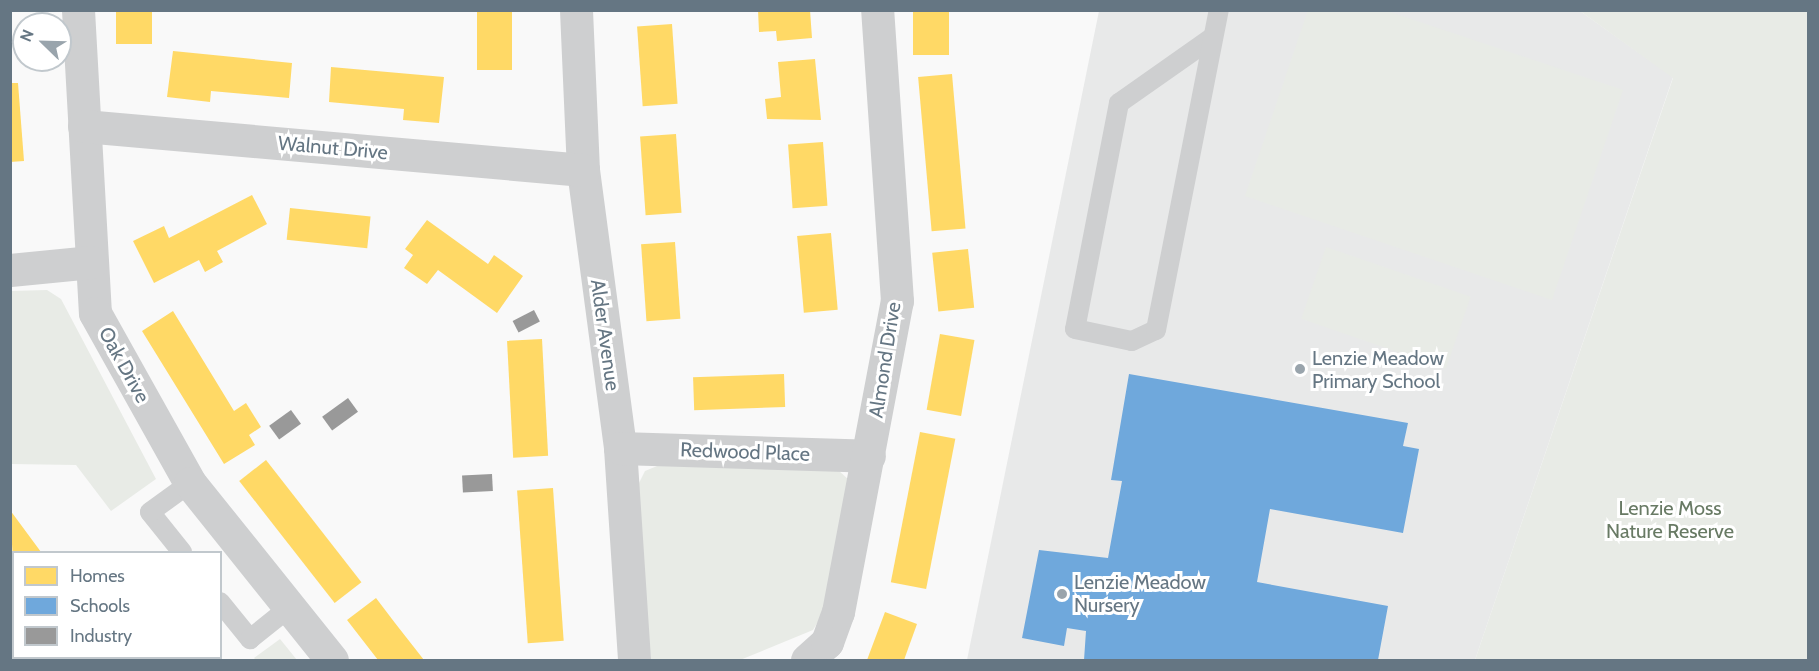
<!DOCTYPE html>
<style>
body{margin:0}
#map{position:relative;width:1819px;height:671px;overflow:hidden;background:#f9f9f9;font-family:Cabin,sans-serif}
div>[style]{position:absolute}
.built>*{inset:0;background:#e8e9e9}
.green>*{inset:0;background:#e8ebe6;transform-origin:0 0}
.homes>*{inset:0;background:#ffd966;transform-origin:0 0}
.schools>*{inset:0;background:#6fa8dc}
.industry>*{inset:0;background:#999;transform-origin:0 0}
.lane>*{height:20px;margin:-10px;padding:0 10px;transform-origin:10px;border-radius:10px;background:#cecfd0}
.street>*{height:33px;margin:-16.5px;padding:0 16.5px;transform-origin:16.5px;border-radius:16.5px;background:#cecfd0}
.dots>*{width:16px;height:16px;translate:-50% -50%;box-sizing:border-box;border:3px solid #fff;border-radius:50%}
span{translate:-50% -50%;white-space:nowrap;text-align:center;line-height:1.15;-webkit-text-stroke:6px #fff;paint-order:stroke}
.street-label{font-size:20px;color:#657683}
.poi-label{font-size:20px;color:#657683}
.left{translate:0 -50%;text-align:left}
.park-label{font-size:20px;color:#687a64}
.frame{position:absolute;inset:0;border:12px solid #657683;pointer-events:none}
.legend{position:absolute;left:12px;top:551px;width:210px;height:108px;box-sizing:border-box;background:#fff;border:2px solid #c1c8cd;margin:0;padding:8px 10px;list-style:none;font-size:18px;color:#657683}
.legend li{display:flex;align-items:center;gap:12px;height:30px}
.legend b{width:30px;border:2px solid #c1c8cd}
.north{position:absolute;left:12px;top:12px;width:60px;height:60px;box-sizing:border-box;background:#fff;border:2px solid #c1c8cd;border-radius:50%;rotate:293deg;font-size:16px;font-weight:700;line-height:24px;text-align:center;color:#657683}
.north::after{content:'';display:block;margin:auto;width:21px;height:27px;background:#99a4ac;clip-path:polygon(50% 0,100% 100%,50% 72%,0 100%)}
</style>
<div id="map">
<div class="built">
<i style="clip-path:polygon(1099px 11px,1580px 11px,1673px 77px,1475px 660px,967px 660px)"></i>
</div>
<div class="green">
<i style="clip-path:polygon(1308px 10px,1387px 11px,1623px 90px,1552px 300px,1245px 196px)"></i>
<i style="clip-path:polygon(1580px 11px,1808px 11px,1808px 660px,1475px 660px,1673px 78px)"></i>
<i style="left:1326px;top:247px;width:153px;height:76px;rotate:19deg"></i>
<i style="clip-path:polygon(47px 290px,61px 299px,156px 479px,111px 511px,76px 465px,11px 464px,11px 291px)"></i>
<i style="clip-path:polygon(667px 462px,837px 469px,850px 481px,825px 610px,813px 630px,740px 660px,651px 660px,633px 495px,645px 471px)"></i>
<i style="clip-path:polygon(280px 639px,297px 660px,256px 660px,254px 658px)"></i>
</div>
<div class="homes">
<i style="left:116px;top:10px;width:36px;height:34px"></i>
<i style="left:477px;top:10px;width:35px;height:60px"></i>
<i style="clip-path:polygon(758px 10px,810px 10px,812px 38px,777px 41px,776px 31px,759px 32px)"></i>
<i style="left:913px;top:10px;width:36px;height:45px"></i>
<i style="left:672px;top:24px;width:80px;height:35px;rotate:86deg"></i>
<i style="clip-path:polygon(173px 51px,292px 63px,289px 98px,211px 91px,210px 102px,167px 97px)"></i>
<i style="clip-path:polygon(815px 59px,821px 120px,767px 119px,765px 99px,781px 97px,778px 62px)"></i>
<i style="clip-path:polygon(331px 67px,444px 77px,439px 123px,403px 120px,404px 109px,329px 102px)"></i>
<i style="left:952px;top:74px;width:155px;height:34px;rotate:85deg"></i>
<i style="clip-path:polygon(10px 83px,18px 83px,24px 161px,10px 162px)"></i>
<i style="left:676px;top:134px;width:79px;height:36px;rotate:86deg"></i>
<i style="left:823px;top:142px;width:64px;height:35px;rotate:86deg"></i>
<i style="clip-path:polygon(252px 195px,267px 224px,217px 251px,223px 262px,205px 272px,199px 260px,154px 283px,133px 241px,164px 226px,169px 238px)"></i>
<i style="left:290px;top:208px;width:81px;height:32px;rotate:6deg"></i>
<i style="clip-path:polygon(427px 220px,488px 264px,494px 255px,523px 276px,497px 313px,438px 270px,427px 284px,404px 268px,413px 255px,405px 249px)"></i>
<i style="left:831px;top:233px;width:77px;height:34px;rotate:85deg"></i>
<i style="left:675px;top:242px;width:77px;height:34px;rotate:86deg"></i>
<i style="left:968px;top:249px;width:59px;height:36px;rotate:84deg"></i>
<i style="clip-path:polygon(173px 311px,234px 411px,246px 403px,261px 427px,249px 435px,255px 445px,224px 464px,142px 331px)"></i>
<i style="left:940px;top:334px;width:35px;height:77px;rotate:10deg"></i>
<i style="left:542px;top:339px;width:117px;height:35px;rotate:87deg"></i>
<i style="left:784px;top:374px;width:33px;height:91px;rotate:88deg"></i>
<i style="left:920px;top:432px;width:36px;height:153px;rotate:11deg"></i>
<i style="left:266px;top:460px;width:155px;height:34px;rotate:52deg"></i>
<i style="left:553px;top:488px;width:153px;height:36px;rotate:86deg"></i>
<i style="clip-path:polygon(10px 510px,41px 552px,14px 552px,14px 578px)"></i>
<i style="clip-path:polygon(376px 598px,395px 623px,424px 660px,378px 660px,347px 620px)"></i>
<i style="clip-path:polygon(885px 612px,917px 624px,904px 660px,867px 660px)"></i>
<i style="clip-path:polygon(70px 658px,157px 658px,153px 660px)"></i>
</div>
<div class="schools">
<i style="clip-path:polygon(1129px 374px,1408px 423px,1403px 446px,1419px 449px,1403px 533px,1270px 509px,1257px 582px,1388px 606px,1378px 660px,1084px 660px,1086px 631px,1067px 628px,1064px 646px,1022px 638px,1039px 550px,1108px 558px,1122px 481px,1111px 480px)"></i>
</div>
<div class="industry">
<i style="left:534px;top:310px;width:13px;height:24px;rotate:63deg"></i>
<i style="left:348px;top:398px;width:17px;height:32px;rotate:54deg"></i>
<i style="left:291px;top:410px;width:17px;height:27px;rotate:54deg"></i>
<i style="left:492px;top:474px;width:17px;height:30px;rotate:87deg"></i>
</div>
<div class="lane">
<i style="left:1213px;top:37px;width:115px;rotate:144.9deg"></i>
<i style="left:1119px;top:103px;width:230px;rotate:101deg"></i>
<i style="left:1075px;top:329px;width:58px;rotate:11.9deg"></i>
<i style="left:1132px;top:341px;width:26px;rotate:-25deg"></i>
<i style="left:1156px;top:330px;width:326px;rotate:-78.9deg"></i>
<i style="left:182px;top:552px;width:51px;rotate:-128.7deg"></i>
<i style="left:150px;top:512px;width:49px;rotate:-35.9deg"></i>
<i style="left:220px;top:602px;width:48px;rotate:51deg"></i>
<i style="left:250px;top:639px;width:51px;rotate:-38.7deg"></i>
</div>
<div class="street">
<i style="left:78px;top:10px;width:303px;rotate:86.8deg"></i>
<i style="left:95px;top:313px;width:195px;rotate:60.8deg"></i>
<i style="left:190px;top:483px;width:227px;rotate:51.3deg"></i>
<i style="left:576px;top:10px;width:160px;rotate:87.5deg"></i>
<i style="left:583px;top:170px;width:280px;rotate:82.4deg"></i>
<i style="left:620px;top:448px;width:212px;rotate:86.2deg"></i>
<i style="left:84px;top:126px;width:501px;rotate:5.04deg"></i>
<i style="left:10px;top:270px;width:82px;rotate:-5.6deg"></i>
<i style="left:620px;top:448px;width:249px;rotate:1.8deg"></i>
<i style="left:807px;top:660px;width:27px;rotate:-42deg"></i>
<i style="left:827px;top:642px;width:32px;rotate:-70deg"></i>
<i style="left:838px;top:612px;width:317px;rotate:-79.3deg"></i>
<i style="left:897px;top:301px;width:292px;rotate:-93.9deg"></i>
</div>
<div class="dots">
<i style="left:1300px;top:369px;background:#99a4ac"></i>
<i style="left:1062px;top:594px;background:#99a4ac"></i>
</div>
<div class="street-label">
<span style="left:333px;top:148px;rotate:5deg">Walnut Drive</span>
<span style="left:605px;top:335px;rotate:82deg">Alder Avenue</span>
<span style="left:885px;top:360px;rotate:-81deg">Almond Drive</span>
<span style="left:124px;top:365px;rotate:61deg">Oak Drive</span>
<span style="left:745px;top:452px;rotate:2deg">Redwood Place</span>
</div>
<div class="poi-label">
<span class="left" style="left:1312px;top:370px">Lenzie Meadow<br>Primary School</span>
<span class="left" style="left:1074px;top:594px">Lenzie Meadow<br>Nursery</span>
</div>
<div class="park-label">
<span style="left:1670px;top:520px">Lenzie Moss<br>Nature Reserve</span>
</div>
<div class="frame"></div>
<ul class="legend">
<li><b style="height:16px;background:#ffd966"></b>Homes</li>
<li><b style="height:16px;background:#6fa8dc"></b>Schools</li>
<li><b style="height:16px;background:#999"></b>Industry</li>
</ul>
<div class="north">N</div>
</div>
